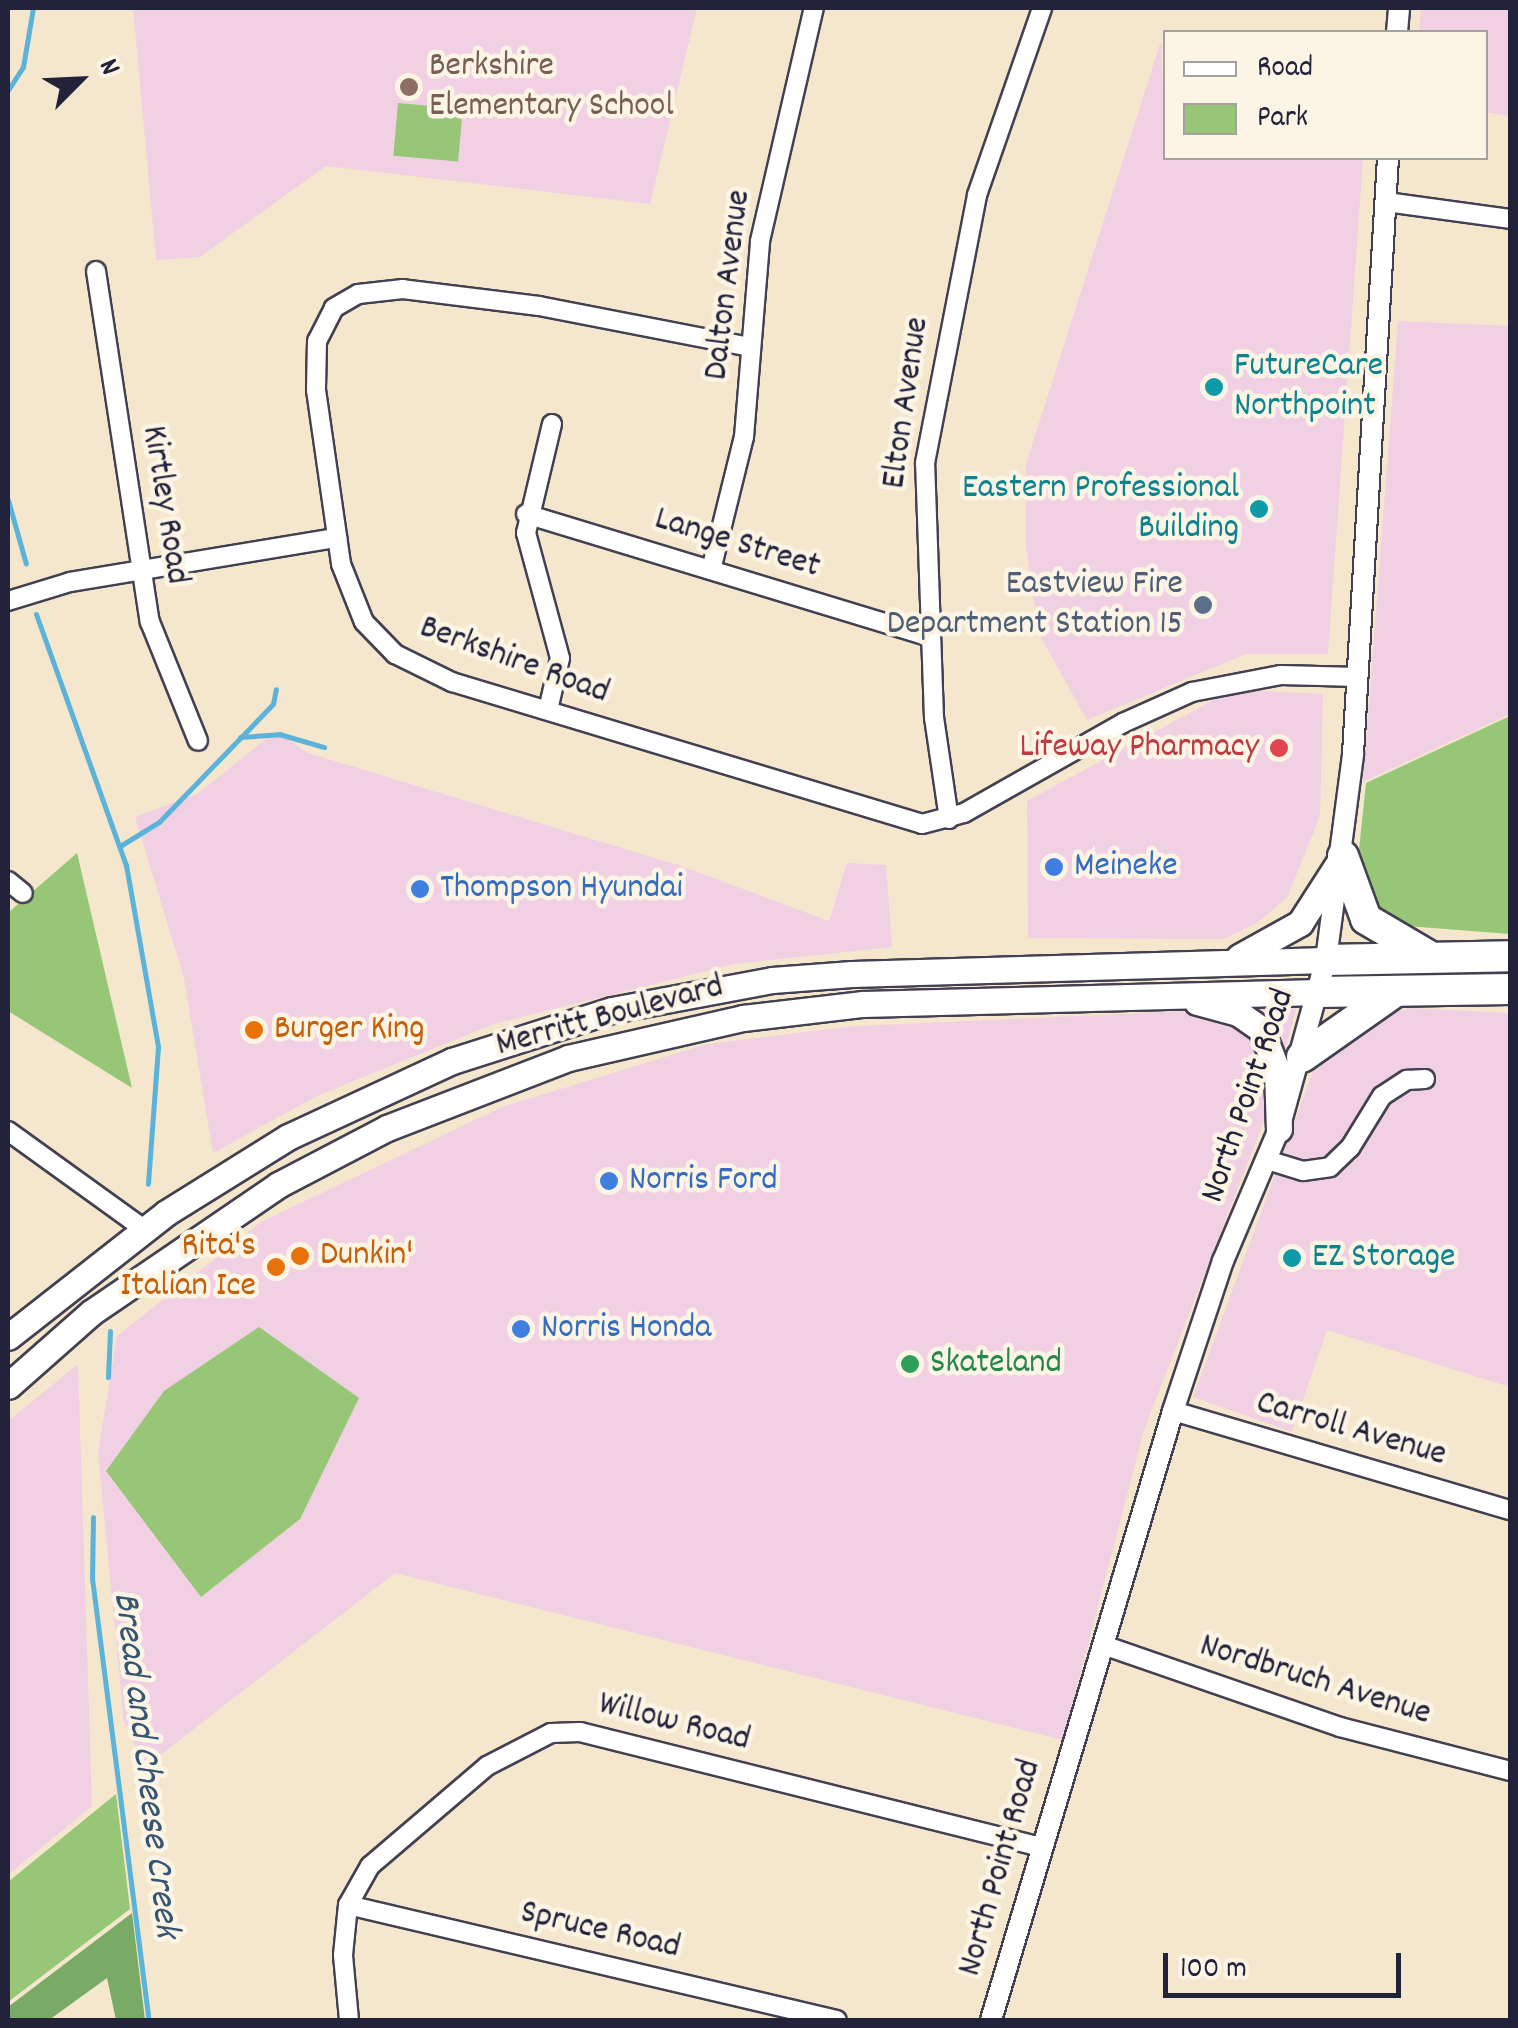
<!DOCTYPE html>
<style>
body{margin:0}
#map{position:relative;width:1518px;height:2028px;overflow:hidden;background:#f5e7cd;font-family:Dekko,sans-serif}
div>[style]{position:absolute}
.built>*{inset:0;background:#f1d0e3}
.green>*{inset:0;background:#97c676;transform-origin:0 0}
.forest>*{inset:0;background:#79ab67}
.stream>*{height:5px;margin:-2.5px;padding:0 2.5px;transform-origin:2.5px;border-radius:2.5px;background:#5cb3d9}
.roads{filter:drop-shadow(2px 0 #424051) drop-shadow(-2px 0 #424051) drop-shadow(0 2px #424051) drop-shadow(0 -2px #424051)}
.minor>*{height:18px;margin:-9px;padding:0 9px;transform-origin:9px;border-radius:9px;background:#fff}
.tertiary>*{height:20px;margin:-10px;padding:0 10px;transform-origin:10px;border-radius:10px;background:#fff}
.primary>*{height:25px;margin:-12.5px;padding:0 12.5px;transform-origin:12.5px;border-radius:12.5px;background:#fff}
.motorway>*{height:30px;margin:-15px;padding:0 15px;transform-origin:15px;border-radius:15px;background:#fff}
.dots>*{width:28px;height:28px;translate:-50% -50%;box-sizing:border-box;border:5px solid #fcf5e5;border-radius:50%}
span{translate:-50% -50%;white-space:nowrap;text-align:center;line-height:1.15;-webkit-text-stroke:9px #fcf5e5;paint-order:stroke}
.education-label{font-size:35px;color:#785e54}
.left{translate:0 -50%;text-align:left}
.street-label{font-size:35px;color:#22223b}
.culture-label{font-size:35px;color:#0d838f}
.right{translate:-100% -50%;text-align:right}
.service-label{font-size:35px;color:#4e5e75}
.health-label{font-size:35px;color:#be3a42}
.shop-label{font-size:35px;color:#366cbe}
.food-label{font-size:35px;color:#c56008}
.leisure-label{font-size:35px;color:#27864d}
.water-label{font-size:38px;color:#365572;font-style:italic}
.frame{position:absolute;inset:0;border:10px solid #22223b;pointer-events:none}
.legend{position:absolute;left:1163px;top:30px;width:325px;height:130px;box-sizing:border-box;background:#fcf5e5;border:2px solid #a5a1a1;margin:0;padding:12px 18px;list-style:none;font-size:30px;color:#22223b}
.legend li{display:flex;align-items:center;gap:20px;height:50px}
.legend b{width:50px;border:2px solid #a5a1a1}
.north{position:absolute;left:30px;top:30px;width:100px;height:100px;-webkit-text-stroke:8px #fcf5e5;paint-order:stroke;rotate:66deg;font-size:28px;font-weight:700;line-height:40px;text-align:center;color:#22223b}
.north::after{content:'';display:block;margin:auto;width:35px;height:45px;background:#22223b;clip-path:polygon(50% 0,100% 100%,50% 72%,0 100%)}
.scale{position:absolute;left:1163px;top:1953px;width:238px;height:45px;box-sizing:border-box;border:5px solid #22223b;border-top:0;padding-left:12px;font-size:30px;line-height:35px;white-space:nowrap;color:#22223b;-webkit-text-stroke:8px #fcf5e5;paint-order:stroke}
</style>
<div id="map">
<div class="built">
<i style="clip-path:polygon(133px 8px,697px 8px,650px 204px,326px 166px,200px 257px,156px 260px)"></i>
<i style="clip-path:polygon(1421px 8px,1510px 8px,1510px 116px,1486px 112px,1486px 32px,1419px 32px)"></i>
<i style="clip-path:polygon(1161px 41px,1166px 158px,1363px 158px,1328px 654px,1246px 654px,1087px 720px,1039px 634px,1026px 548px,1026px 464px)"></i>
<i style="clip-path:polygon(1398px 321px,1510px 326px,1510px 714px,1363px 782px)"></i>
<i style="clip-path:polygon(1259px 691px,1323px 694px,1320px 816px,1287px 898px,1257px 923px,1223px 939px,1028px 938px,1027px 801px,1219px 697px)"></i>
<i style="clip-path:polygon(276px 731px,308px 753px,681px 866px,829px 921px,847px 863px,886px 865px,892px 947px,735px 964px,494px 1024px,317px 1096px,213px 1153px,184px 978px,135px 817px,197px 794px)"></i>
<i style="clip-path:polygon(1297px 1006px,1269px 1108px,1144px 1430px,1063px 1740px,395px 1573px,145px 1767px,124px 1722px,98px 1453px,117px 1336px,261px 1222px,502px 1107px,707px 1044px,856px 1026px)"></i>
<i style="clip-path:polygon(1410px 1008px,1510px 1013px,1510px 1387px,1327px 1330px,1292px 1432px,1193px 1397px,1315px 1066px,1348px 1023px)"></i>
<i style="clip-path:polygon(78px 1364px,92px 1806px,8px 1875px,8px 1421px)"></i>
</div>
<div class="green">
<i style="left:398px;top:103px;width:65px;height:53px;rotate:5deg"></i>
<i style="clip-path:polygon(1510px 716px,1510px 934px,1381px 924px,1356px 879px,1366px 783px)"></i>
<i style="clip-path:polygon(77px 853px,132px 1088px,8px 1011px,8px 913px)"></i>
<i style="clip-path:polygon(259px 1327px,359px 1398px,300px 1519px,201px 1597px,106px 1471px,164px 1391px)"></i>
<i style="clip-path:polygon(116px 1794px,130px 1909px,8px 2002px,8px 1882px)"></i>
</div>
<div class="forest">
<i style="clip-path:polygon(132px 1913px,145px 2020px,116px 2020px,107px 1978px,49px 2020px,8px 2020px,8px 2007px)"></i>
</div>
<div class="stream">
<i style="left:8px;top:90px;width:27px;rotate:-57deg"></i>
<i style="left:23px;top:67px;width:60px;rotate:-80.4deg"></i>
<i style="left:8px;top:500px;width:66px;rotate:74.3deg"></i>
<i style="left:36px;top:614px;width:267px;rotate:70.3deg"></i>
<i style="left:126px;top:865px;width:185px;rotate:80deg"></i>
<i style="left:158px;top:1047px;width:137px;rotate:94.2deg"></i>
<i style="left:240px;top:737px;width:39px;rotate:-4deg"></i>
<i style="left:279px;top:734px;width:47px;rotate:16.1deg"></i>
<i style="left:120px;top:846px;width:46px;rotate:-31.6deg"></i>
<i style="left:159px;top:822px;width:164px;rotate:-46deg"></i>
<i style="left:273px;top:704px;width:15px;rotate:-79deg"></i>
<i style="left:108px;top:1377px;width:46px;rotate:-87.5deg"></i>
<i style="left:93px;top:1517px;width:61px;rotate:90.9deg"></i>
<i style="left:92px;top:1578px;width:446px;rotate:82.7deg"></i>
</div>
<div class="roads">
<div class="minor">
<i style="left:1386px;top:202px;width:125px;rotate:7.8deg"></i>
<i style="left:96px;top:271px;width:355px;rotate:81.3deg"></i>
<i style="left:150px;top:622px;width:128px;rotate:68deg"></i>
<i style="left:750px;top:347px;width:215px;rotate:-169deg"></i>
<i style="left:539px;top:306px;width:137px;rotate:-172.9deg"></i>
<i style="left:403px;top:289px;width:45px;rotate:173.7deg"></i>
<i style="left:358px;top:294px;width:28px;rotate:150deg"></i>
<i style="left:334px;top:308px;width:37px;rotate:117deg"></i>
<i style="left:317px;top:341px;width:49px;rotate:91.2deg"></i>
<i style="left:316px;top:390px;width:176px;rotate:81.8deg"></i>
<i style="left:341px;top:564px;width:62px;rotate:68.4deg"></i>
<i style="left:364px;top:622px;width:45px;rotate:45.9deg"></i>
<i style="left:395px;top:654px;width:64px;rotate:26.2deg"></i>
<i style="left:452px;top:682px;width:491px;rotate:16.8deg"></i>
<i style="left:922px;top:824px;width:43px;rotate:-14.7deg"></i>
<i style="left:964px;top:813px;width:183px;rotate:-29.5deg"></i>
<i style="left:1123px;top:723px;width:76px;rotate:-24.2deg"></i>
<i style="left:1192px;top:692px;width:91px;rotate:-10.8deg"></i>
<i style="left:1281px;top:675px;width:77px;rotate:1.5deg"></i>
<i style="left:526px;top:514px;width:422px;rotate:16.9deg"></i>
<i style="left:711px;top:570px;width:137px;rotate:-76.1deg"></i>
<i style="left:744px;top:437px;width:197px;rotate:-85.3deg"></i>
<i style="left:760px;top:241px;width:239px;rotate:-77deg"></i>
<i style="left:8px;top:601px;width:65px;rotate:-17deg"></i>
<i style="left:70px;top:582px;width:271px;rotate:-9.4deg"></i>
<i style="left:548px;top:710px;width:53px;rotate:-77deg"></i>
<i style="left:560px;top:658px;width:130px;rotate:-105.2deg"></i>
<i style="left:526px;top:533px;width:112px;rotate:-76.6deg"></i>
<i style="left:949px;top:819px;width:102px;rotate:-98.4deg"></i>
<i style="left:934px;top:718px;width:255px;rotate:-92deg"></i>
<i style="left:925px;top:463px;width:273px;rotate:-79deg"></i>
<i style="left:977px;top:195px;width:198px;rotate:-70.8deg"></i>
<i style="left:8px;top:881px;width:19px;rotate:39deg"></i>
<i style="left:8px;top:1131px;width:168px;rotate:35.8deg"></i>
<i style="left:1267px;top:1160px;width:38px;rotate:17deg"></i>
<i style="left:1303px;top:1171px;width:27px;rotate:-8deg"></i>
<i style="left:1330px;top:1167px;width:28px;rotate:-44deg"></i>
<i style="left:1350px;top:1148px;width:61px;rotate:-58.4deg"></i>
<i style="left:1382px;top:1096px;width:30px;rotate:-33deg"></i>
<i style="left:1407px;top:1080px;width:18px;rotate:-3deg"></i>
<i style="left:1173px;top:1411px;width:351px;rotate:16.4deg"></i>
<i style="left:1103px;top:1645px;width:251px;rotate:19.1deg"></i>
<i style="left:1340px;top:1727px;width:176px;rotate:14.5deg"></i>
<i style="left:348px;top:1905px;width:502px;rotate:13.23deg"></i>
<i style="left:349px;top:2020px;width:65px;rotate:-95.3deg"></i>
<i style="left:343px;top:1955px;width:50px;rotate:-84.3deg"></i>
<i style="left:348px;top:1905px;width:45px;rotate:-60.6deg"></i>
<i style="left:370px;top:1866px;width:154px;rotate:-40.5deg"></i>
<i style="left:487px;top:1766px;width:72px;rotate:-27.3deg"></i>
<i style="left:551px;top:1733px;width:29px;rotate:-2deg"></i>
<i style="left:580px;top:1732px;width:474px;rotate:14deg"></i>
</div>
<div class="tertiary">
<i style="left:1397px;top:32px;width:24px;rotate:-85deg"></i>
<i style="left:991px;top:2020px;width:636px;rotate:-73.36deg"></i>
<i style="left:1173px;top:1411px;width:158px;rotate:-71.6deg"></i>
<i style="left:1223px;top:1261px;width:143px;rotate:-67deg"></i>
<i style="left:1279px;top:1129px;width:175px;rotate:-74.5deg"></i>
<i style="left:1326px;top:960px;width:208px;rotate:-82.5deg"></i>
<i style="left:1353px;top:754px;width:597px;rotate:-86.64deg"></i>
</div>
<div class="primary">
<i style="left:1239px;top:957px;width:70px;rotate:-29.1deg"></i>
<i style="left:1300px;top:923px;width:80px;rotate:-57.3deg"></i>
<i style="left:1197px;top:1002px;width:42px;rotate:15deg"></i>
<i style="left:1238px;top:1013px;width:28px;rotate:35deg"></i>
<i style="left:1261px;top:1029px;width:44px;rotate:68.7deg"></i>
<i style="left:1277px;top:1070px;width:59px;rotate:88.1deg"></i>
<i style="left:8px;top:1337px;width:201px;rotate:-38.1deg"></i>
<i style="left:166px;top:1213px;width:144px;rotate:-31.9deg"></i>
<i style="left:288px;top:1137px;width:181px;rotate:-24.9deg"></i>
<i style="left:452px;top:1061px;width:168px;rotate:-17.7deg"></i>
<i style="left:612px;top:1010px;width:163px;rotate:-10.6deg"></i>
<i style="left:772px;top:980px;width:80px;rotate:-4.3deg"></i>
<i style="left:852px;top:974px;width:474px;rotate:-1.7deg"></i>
<i style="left:8px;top:1386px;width:112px;rotate:-41.4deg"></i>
<i style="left:92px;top:1312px;width:225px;rotate:-34.3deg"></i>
<i style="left:278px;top:1185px;width:123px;rotate:-27.6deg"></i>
<i style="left:387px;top:1128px;width:194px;rotate:-21.1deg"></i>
<i style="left:568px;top:1058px;width:180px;rotate:-12.9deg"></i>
<i style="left:743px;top:1018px;width:121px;rotate:-6.7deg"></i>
<i style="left:863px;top:1004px;width:456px;rotate:-1.5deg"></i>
</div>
<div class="motorway">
<i style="left:1343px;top:856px;width:67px;rotate:69.9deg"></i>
<i style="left:1366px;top:919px;width:71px;rotate:30.5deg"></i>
<i style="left:1326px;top:960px;width:184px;rotate:-1.2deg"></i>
<i style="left:1319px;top:992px;width:191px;rotate:-0.9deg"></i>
<i style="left:1302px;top:1057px;width:111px;rotate:-35.1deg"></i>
</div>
</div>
<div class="dots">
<i style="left:409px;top:87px;background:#8d6e63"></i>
<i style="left:1214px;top:387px;background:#0f9aa8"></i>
<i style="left:1259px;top:509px;background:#0f9aa8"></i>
<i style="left:1203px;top:605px;background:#5c6f8a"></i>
<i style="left:1279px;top:748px;background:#e0444e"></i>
<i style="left:1054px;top:867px;background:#3f7fe0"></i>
<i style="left:420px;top:889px;background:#3f7fe0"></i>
<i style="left:254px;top:1030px;background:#e8710a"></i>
<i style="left:609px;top:1181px;background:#3f7fe0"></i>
<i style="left:300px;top:1256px;background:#e8710a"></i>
<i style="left:1292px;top:1258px;background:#0f9aa8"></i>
<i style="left:276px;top:1267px;background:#e8710a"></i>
<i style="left:521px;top:1329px;background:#3f7fe0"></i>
<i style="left:910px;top:1364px;background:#2e9e5b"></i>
</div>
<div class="education-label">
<span class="left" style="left:429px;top:87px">Berkshire<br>Elementary School</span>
</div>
<div class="street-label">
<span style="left:729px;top:285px;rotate:-83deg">Dalton Avenue</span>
<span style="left:907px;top:403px;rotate:-82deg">Elton Avenue</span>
<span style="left:164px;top:505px;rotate:81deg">Kirtley Road</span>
<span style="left:737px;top:544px;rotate:17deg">Lange Street</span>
<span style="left:514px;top:661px;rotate:20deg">Berkshire Road</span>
<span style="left:610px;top:1017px;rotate:-15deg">Merritt Boulevard</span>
<span style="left:1249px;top:1096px;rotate:-71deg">North Point Road</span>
<span style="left:1351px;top:1430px;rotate:16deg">Carroll Avenue</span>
<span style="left:1315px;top:1681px;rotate:17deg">Nordbruch Avenue</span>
<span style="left:674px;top:1723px;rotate:14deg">Willow Road</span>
<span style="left:1001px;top:1868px;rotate:-74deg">North Point Road</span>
<span style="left:600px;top:1931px;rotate:13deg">Spruce Road</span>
</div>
<div class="culture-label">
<span class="left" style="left:1234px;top:387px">FutureCare<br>Northpoint</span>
<span class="right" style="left:1239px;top:509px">Eastern Professional<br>Building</span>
<span class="left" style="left:1312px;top:1258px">EZ Storage</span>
</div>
<div class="service-label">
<span class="right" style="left:1183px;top:605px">Eastview Fire<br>Department Station 15</span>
</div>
<div class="health-label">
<span class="right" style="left:1259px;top:748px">Lifeway Pharmacy</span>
</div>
<div class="shop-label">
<span class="left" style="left:1074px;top:867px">Meineke</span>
<span class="left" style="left:440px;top:889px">Thompson Hyundai</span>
<span class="left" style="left:629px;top:1181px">Norris Ford</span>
<span class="left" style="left:541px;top:1329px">Norris Honda</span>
</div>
<div class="food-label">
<span class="left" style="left:274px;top:1030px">Burger King</span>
<span class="right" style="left:256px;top:1267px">Rita's<br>Italian Ice</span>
<span class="left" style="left:320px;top:1256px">Dunkin'</span>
</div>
<div class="leisure-label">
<span class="left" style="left:930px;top:1364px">Skateland</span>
</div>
<div class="water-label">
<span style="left:144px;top:1765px;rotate:83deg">Bread and Cheese Creek</span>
</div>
<div class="frame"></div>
<ul class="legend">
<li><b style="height:12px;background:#fff"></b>Road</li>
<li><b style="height:28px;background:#97c676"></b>Park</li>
</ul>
<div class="north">N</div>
<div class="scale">100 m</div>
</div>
